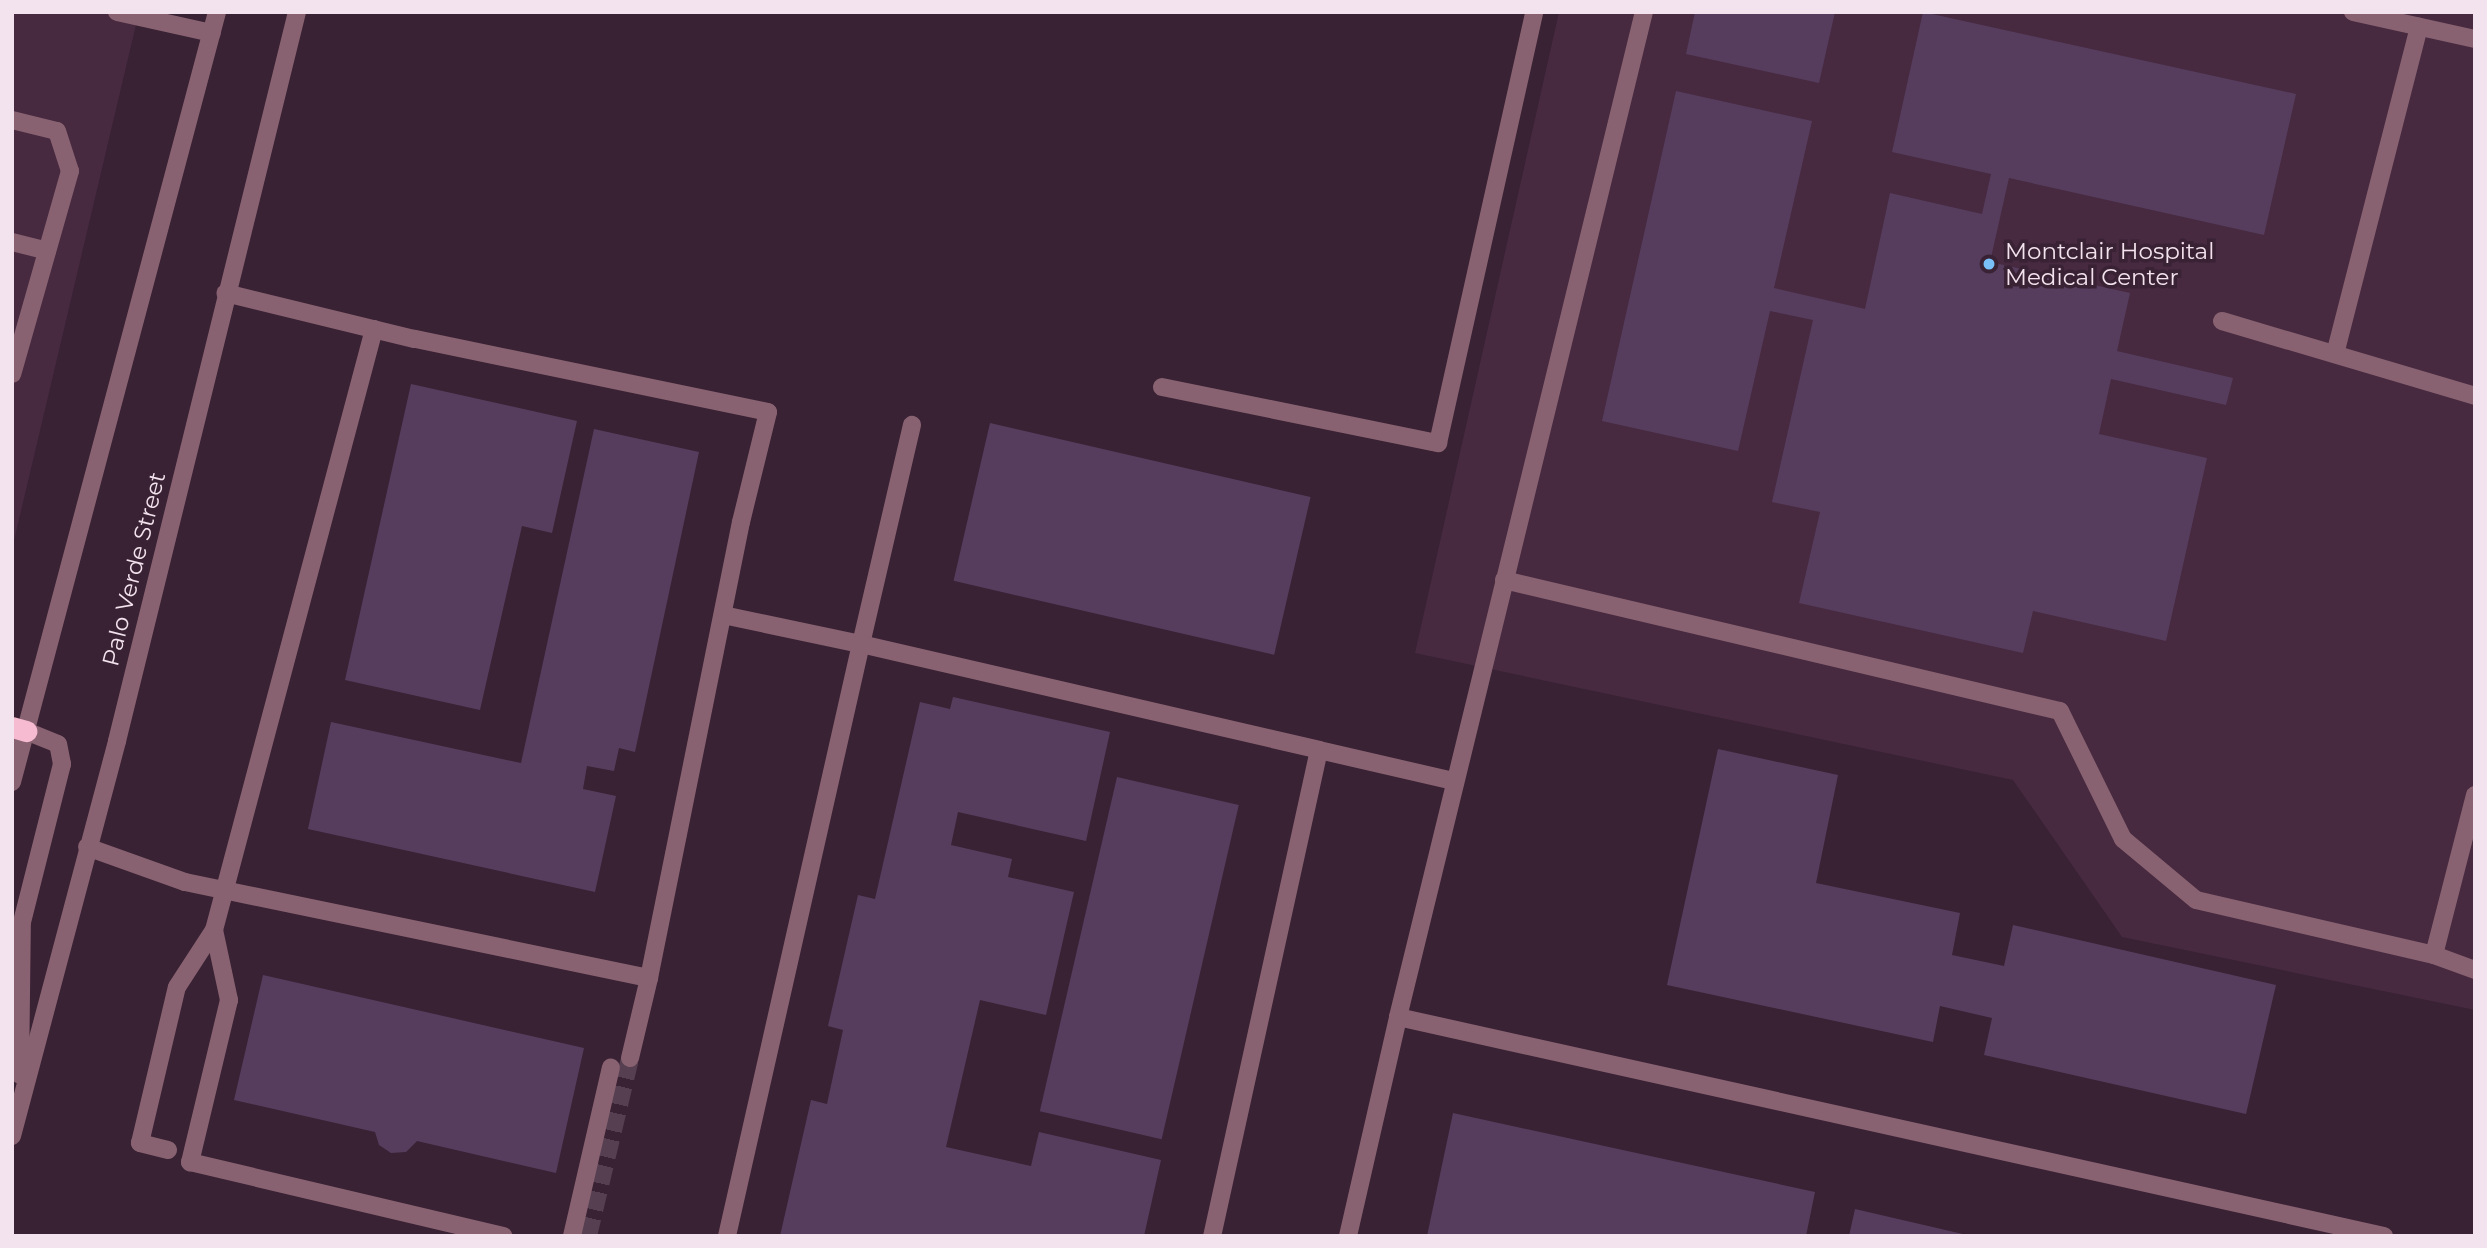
<!DOCTYPE html>
<style>
body{margin:0}
#map{position:relative;width:2487px;height:1248px;overflow:hidden;background:#392234;font-family:Montserrat,sans-serif}
div>[style]{position:absolute}
.built>*{inset:0;background:#472a40}
.building>*{inset:0;background:#563d5e;transform-origin:0 0}
.minor-tunnel>*{height:18px;margin-top:-9px;transform-origin:0;background:repeating-linear-gradient(90deg,#553f50 0 18px,transparent 0 27px)}
.minor>*{height:18px;margin:-9px;padding:0 9px;transform-origin:9px;border-radius:9px;background:#896271}
.highway>*{height:21px;margin:-10.5px;padding:0 10.5px;transform-origin:10.5px;border-radius:10.5px;background:#f6bbd1}
.dots>*{width:19px;height:19px;translate:-50% -50%;box-sizing:border-box;border:4px solid #392234;border-radius:50%}
span{translate:-50% -50%;white-space:nowrap;text-align:center;line-height:1.15;-webkit-text-stroke:7px #392234;paint-order:stroke}
.poi-label{font-size:23px;color:#f3e3ee}
.left{translate:0 -50%;text-align:left}
.street-label{font-size:23px;color:#f3e3ee}
.frame{position:absolute;inset:0;border:14px solid #f3e3ee;pointer-events:none}
</style>
<div id="map">
<div class="built">
<i style="clip-path:polygon(12px 12px,139px 12px,12px 549px)"></i>
<i style="clip-path:polygon(1559px 12px,2475px 12px,2475px 1010px,2122px 937px,2013px 780px,1415px 653px)"></i>
</div>
<div class="building">
<i style="clip-path:polygon(1695px 12px,1835px 12px,1819px 83px,1686px 54px)"></i>
<i style="clip-path:polygon(1923px 12px,2296px 94px,2264px 235px,2009px 178px,1990px 262px,2130px 293px,2117px 351px,2233px 378px,2226px 405px,2111px 379px,2099px 434px,2207px 458px,2166px 641px,2033px 611px,2023px 653px,1799px 603px,1820px 512px,1772px 502px,1813px 320px,1770px 311px,1738px 451px,1602px 421px,1676px 91px,1812px 121px,1774px 288px,1865px 309px,1890px 193px,1982px 214px,1991px 174px,1892px 152px)"></i>
<i style="clip-path:polygon(411px 384px,577px 421px,552px 533px,522px 526px,480px 710px,345px 680px)"></i>
<i style="left:990px;top:423px;width:329px;height:162px;rotate:13deg"></i>
<i style="clip-path:polygon(594px 429px,699px 452px,635px 752px,619px 748px,614px 771px,587px 766px,583px 789px,616px 796px,595px 892px,308px 829px,331px 722px,521px 763px)"></i>
<i style="clip-path:polygon(953px 697px,1110px 732px,1086px 841px,958px 812px,951px 845px,1012px 859px,1008px 877px,1074px 892px,1046px 1015px,980px 1000px,946px 1147px,1031px 1166px,1039px 1132px,1161px 1160px,1144px 1236px,780px 1236px,811px 1100px,827px 1104px,843px 1030px,828px 1026px,858px 895px,875px 899px,920px 702px,950px 709px)"></i>
<i style="clip-path:polygon(1718px 749px,1838px 775px,1816px 883px,1960px 913px,1952px 955px,2004px 966px,2013px 925px,2276px 985px,2246px 1114px,1984px 1055px,1992px 1018px,1940px 1006px,1933px 1042px,1667px 985px)"></i>
<i style="left:1117px;top:777px;width:125px;height:343px;rotate:13deg"></i>
<i style="clip-path:polygon(263px 975px,584px 1048px,556px 1173px,417px 1141px,406px 1152px,391px 1153px,379px 1145px,375px 1132px,234px 1100px)"></i>
<i style="clip-path:polygon(1453px 1113px,1815px 1192px,1806px 1236px,1427px 1236px)"></i>
<i style="clip-path:polygon(1855px 1209px,1967px 1235px,1967px 1236px,1849px 1236px)"></i>
</div>
<div class="minor-tunnel">
<i style="left:588px;top:1236px;width:183px;rotate:-76.7deg"></i>
</div>
<div class="minor">
<i style="left:117px;top:12px;width:97px;rotate:12.5deg"></i>
<i style="left:2353px;top:12px;width:125px;rotate:12.5deg"></i>
<i style="left:12px;top:120px;width:46px;rotate:13.7deg"></i>
<i style="left:57px;top:131px;width:42px;rotate:72deg"></i>
<i style="left:70px;top:171px;width:211px;rotate:105.9deg"></i>
<i style="left:12px;top:242px;width:36px;rotate:14deg"></i>
<i style="left:2222px;top:321px;width:264px;rotate:16.5deg"></i>
<i style="left:2335px;top:354px;width:338px;rotate:-75.6deg"></i>
<i style="left:1162px;top:387px;width:282px;rotate:11.5deg"></i>
<i style="left:1438px;top:443px;width:442px;rotate:-77.4deg"></i>
<i style="left:1504px;top:580px;width:571px;rotate:13.26deg"></i>
<i style="left:2060px;top:711px;width:143px;rotate:63.8deg"></i>
<i style="left:2123px;top:839px;width:95px;rotate:39.9deg"></i>
<i style="left:2196px;top:900px;width:244px;rotate:13deg"></i>
<i style="left:723px;top:615px;width:141px;rotate:11.9deg"></i>
<i style="left:861px;top:644px;width:225px;rotate:-76.9deg"></i>
<i style="left:1319px;top:750px;width:138px;rotate:13deg"></i>
<i style="left:12px;top:782px;width:797px;rotate:-75.09deg"></i>
<i style="left:2475px;top:795px;width:165px;rotate:104.4deg"></i>
<i style="left:2434px;top:955px;width:44px;rotate:20.1deg"></i>
<i style="left:87px;top:847px;width:104px;rotate:19.7deg"></i>
<i style="left:185px;top:882px;width:474px;rotate:11.7deg"></i>
<i style="left:649px;top:978px;width:465px;rotate:-78.6deg"></i>
<i style="left:741px;top:522px;width:113px;rotate:-76.2deg"></i>
<i style="left:768px;top:412px;width:361px;rotate:-168.3deg"></i>
<i style="left:414px;top:339px;width:194px;rotate:-166.3deg"></i>
<i style="left:214px;top:930px;width:72px;rotate:77.9deg"></i>
<i style="left:229px;top:1000px;width:167px;rotate:103.5deg"></i>
<i style="left:190px;top:1162px;width:322px;rotate:13.3deg"></i>
<i style="left:1398px;top:1017px;width:1035px;rotate:-76.25deg"></i>
<i style="left:630px;top:1058px;width:82px;rotate:-76.6deg"></i>
<i style="left:20px;top:1075px;width:153px;rotate:-89.3deg"></i>
<i style="left:22px;top:922px;width:163px;rotate:-75.8deg"></i>
<i style="left:62px;top:764px;width:20px;rotate:-101deg"></i>
<i style="left:58px;top:744px;width:35px;rotate:-158deg"></i>
<i style="left:12px;top:1136px;width:409px;rotate:-75.1deg"></i>
<i style="left:117px;top:741px;width:751px;rotate:-76.13deg"></i>
<i style="left:168px;top:1150px;width:29px;rotate:-166deg"></i>
<i style="left:140px;top:1143px;width:160px;rotate:-76.7deg"></i>
<i style="left:177px;top:987px;width:68px;rotate:-57deg"></i>
<i style="left:214px;top:930px;width:622px;rotate:-75.09deg"></i>
<i style="left:572px;top:1236px;width:173px;rotate:-77deg"></i>
<i style="left:727px;top:1236px;width:607px;rotate:-77.25deg"></i>
<i style="left:861px;top:644px;width:470px;rotate:13deg"></i>
<i style="left:1319px;top:750px;width:498px;rotate:102.4deg"></i>
<i style="left:1348px;top:1236px;width:225px;rotate:-77.1deg"></i>
<i style="left:1398px;top:1017px;width:1010px;rotate:12.52deg"></i>
</div>
<div class="highway">
<i style="left:12px;top:727px;width:15px;rotate:16deg"></i>
</div>
<div class="dots">
<i style="left:1989px;top:264px;background:#79bff8"></i>
</div>
<div class="poi-label">
<span class="left" style="left:2005px;top:264px">Montclair Hospital<br>Medical Center</span>
</div>
<div class="street-label">
<span style="left:134px;top:569px;rotate:-76deg">Palo Verde Street</span>
</div>
<div class="frame"></div>
</div>
